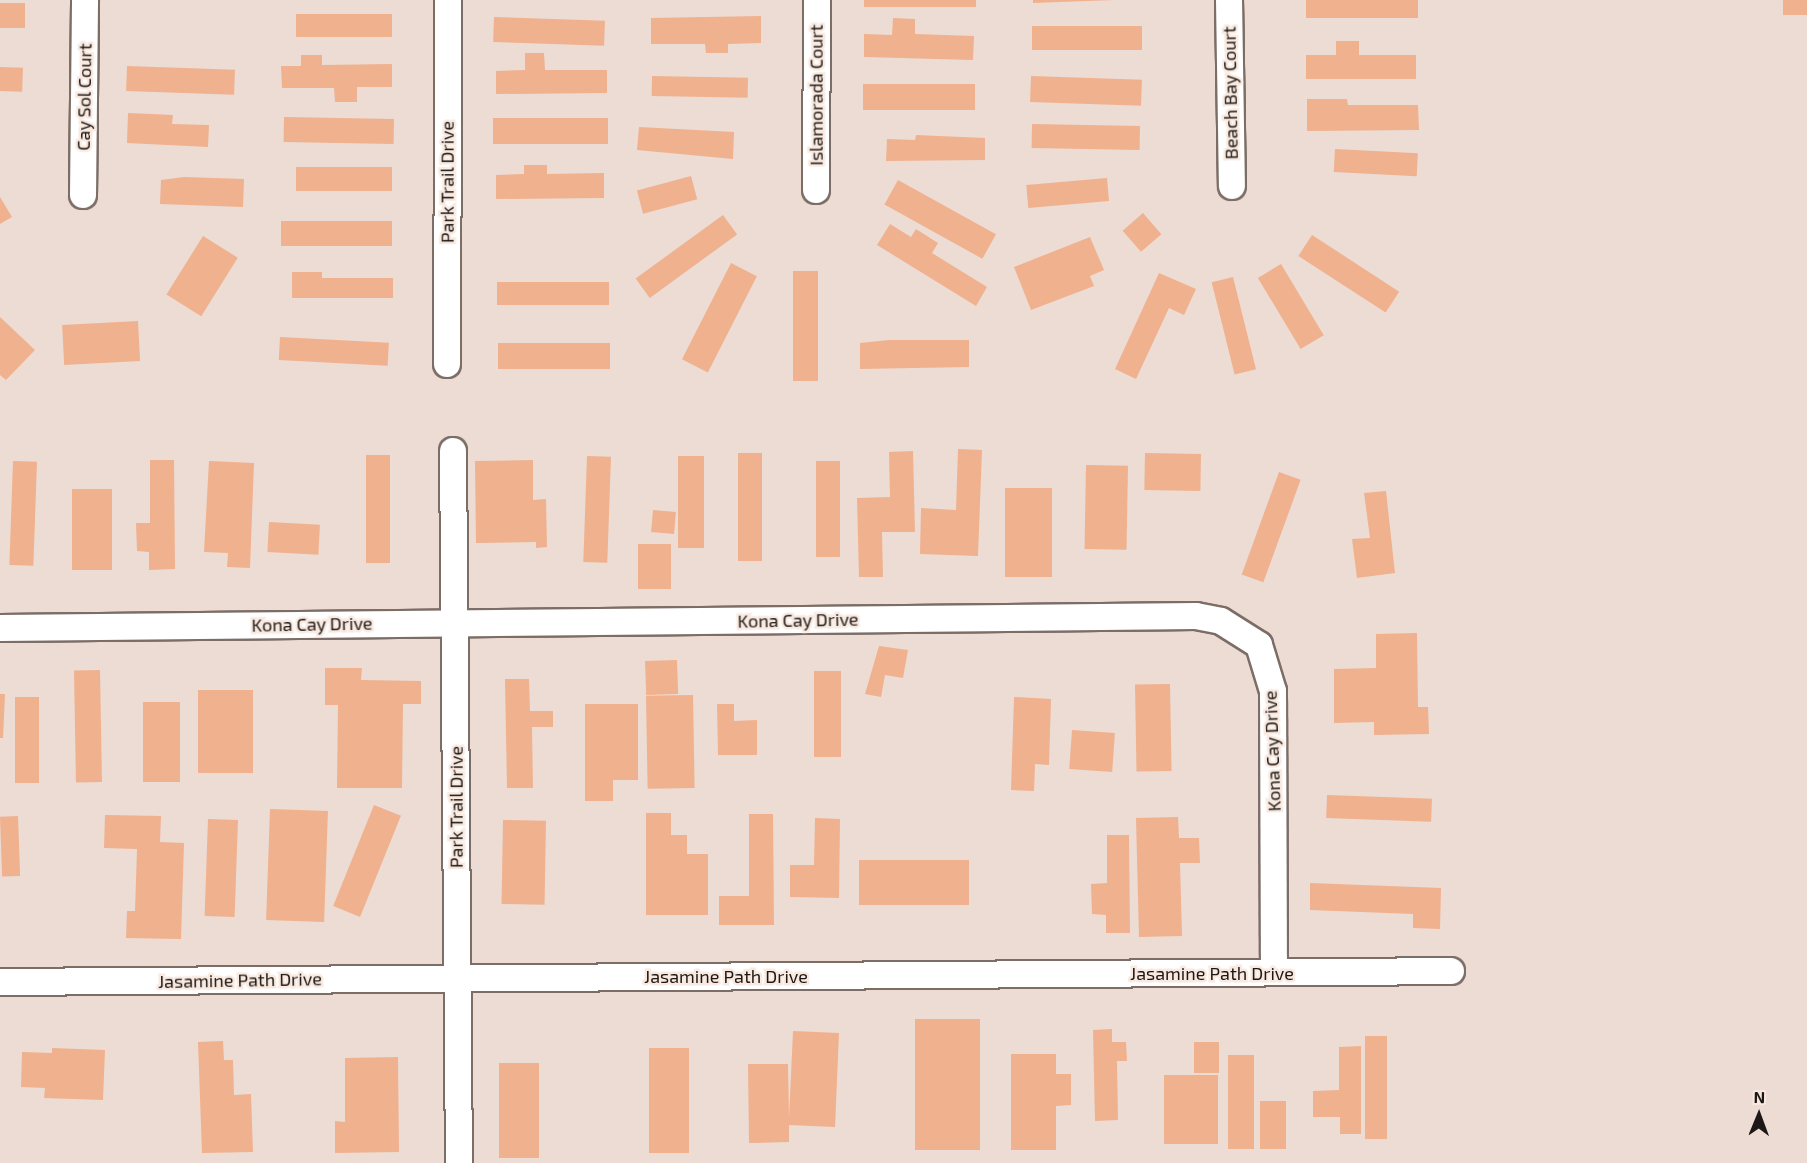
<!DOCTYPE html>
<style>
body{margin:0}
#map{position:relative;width:1807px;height:1163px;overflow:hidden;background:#ecdcd4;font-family:"Exo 2",sans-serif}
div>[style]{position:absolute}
.building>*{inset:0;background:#f0b18e;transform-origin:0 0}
.roads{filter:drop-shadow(2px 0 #7c6e67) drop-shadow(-2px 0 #7c6e67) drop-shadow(0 2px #7c6e67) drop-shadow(0 -2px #7c6e67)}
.street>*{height:26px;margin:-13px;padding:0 13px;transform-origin:13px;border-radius:13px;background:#fff}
span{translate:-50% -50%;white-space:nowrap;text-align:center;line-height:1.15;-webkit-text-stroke:5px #f9eae1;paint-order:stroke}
.street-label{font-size:18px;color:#1d1815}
.north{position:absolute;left:1729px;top:1085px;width:60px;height:60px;-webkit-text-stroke:4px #f9eae1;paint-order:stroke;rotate:1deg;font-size:16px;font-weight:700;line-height:24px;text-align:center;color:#1d1815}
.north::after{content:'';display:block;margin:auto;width:21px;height:27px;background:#1d1815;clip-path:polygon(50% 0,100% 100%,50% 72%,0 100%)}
</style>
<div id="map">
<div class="building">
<i style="left:864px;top:0;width:112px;height:7px"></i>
<i style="clip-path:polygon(1033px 0,1114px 0,1033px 3px)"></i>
<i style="left:1306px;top:0;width:112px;height:18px"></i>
<i style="left:1783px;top:0;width:24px;height:15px"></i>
<i style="left:0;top:3px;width:25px;height:25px"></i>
<i style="left:296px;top:14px;width:96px;height:23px"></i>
<i style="clip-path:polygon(761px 16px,761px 43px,728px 44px,728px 53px,706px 53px,705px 44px,651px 44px,651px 18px)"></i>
<i style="left:494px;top:17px;width:111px;height:25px;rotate:2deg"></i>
<i style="clip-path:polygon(893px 18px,915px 19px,915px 34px,974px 36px,973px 60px,864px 57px,864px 34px,892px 35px)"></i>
<i style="left:1032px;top:26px;width:110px;height:24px"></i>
<i style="clip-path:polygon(1336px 41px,1359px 41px,1359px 55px,1416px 55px,1416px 79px,1306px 79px,1306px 55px,1336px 55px)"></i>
<i style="clip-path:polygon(525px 53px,544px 53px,545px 70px,607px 70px,607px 93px,496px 94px,496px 71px,525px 70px)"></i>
<i style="clip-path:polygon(301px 55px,322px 55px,322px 65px,392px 64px,392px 87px,357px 87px,357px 102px,335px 102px,334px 88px,282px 88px,281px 66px,301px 66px)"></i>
<i style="left:127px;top:66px;width:108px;height:25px;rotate:2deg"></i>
<i style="left:0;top:67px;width:23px;height:24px;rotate:2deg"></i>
<i style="left:652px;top:76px;width:96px;height:20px;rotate:1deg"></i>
<i style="left:1031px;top:76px;width:111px;height:26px;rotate:2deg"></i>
<i style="left:975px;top:84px;width:26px;height:112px;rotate:90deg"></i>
<i style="clip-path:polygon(1307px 99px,1347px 99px,1348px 105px,1418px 105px,1419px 130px,1307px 131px)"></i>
<i style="clip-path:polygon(128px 113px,173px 115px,172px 124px,209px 125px,208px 147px,127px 143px)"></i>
<i style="left:284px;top:117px;width:110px;height:25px;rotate:1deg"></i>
<i style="left:608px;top:118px;width:26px;height:115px;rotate:90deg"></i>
<i style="left:1032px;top:124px;width:108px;height:24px;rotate:1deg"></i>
<i style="clip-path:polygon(639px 127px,734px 132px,733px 159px,637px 150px)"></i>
<i style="clip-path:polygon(916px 135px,985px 138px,985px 160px,886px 161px,887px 139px,915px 140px)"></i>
<i style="left:1335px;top:149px;width:83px;height:23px;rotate:3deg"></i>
<i style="clip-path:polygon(524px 165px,547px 165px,547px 174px,604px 173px,604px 198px,496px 199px,496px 175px,524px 174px)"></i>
<i style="left:392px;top:167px;width:24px;height:96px;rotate:90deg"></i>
<i style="left:691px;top:176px;width:24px;height:56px;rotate:75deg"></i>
<i style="clip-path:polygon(184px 177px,244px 179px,243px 207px,160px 204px,161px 180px)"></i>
<i style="left:1107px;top:178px;width:23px;height:81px;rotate:85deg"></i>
<i style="left:898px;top:180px;width:112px;height:28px;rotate:29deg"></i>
<i style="clip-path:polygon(0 197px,12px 217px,0 224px)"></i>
<i style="left:1143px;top:213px;width:28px;height:27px;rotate:49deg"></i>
<i style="left:723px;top:215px;width:24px;height:108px;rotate:54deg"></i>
<i style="left:392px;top:221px;width:25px;height:111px;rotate:90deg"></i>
<i style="clip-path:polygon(890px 224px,911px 237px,916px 229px,938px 243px,932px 253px,987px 287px,976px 306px,877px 245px)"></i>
<i style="left:1312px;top:235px;width:104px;height:25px;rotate:33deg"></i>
<i style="left:203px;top:236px;width:41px;height:69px;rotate:32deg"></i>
<i style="clip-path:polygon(1090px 237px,1104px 270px,1090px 276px,1094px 286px,1031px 310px,1014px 267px)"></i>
<i style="left:731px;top:263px;width:29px;height:108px;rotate:27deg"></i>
<i style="left:1281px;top:264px;width:83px;height:27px;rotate:59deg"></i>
<i style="left:793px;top:271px;width:25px;height:110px"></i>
<i style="clip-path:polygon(292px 272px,322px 272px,322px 278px,393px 278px,393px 298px,292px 298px)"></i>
<i style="clip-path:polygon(1159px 273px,1196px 289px,1184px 315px,1169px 308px,1136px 379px,1115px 369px)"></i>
<i style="left:1233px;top:277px;width:95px;height:22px;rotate:76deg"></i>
<i style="left:609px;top:282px;width:23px;height:112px;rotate:90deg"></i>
<i style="clip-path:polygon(0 317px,35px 350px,6px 380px,0 375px)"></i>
<i style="left:138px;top:321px;width:40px;height:76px;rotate:87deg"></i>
<i style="left:280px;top:337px;width:109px;height:23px;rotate:3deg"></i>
<i style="clip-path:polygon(889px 340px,969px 340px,969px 367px,860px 369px,860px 343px)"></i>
<i style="left:610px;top:343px;width:26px;height:112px;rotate:90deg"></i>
<i style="clip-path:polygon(958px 449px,982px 450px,978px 556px,920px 554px,921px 508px,956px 510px)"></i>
<i style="clip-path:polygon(913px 451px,915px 532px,882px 532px,883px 577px,859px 577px,857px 498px,890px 497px,889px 452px)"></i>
<i style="left:738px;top:453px;width:24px;height:108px"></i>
<i style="left:1145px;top:453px;width:56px;height:37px;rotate:1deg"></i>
<i style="left:366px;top:455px;width:24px;height:108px"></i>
<i style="left:587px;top:456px;width:24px;height:106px;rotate:2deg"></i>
<i style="left:678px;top:456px;width:26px;height:92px"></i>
<i style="clip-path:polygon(150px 460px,174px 460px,175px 569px,149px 570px,149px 552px,137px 551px,136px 523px,150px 523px)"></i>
<i style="clip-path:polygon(533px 460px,533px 500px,546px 499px,547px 547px,536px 548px,536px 542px,476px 543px,475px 461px)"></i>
<i style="left:13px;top:461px;width:24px;height:104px;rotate:2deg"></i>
<i style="clip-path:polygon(209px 461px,254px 463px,250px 568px,227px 567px,228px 553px,204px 552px)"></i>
<i style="left:816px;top:461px;width:24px;height:96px"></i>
<i style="left:1086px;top:465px;width:42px;height:84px;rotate:1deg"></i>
<i style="left:1279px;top:472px;width:23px;height:109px;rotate:20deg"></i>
<i style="left:1005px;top:488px;width:47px;height:89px"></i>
<i style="left:72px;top:489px;width:40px;height:81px"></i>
<i style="clip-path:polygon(1386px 491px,1395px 573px,1357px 578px,1352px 539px,1370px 538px,1364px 493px)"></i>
<i style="left:653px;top:510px;width:23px;height:22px;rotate:5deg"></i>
<i style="left:269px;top:522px;width:51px;height:30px;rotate:3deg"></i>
<i style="left:638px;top:544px;width:33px;height:45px"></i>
<i style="clip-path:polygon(1417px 633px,1418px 707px,1428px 707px,1429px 734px,1374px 735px,1374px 722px,1334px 723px,1334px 669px,1376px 668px,1376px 634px)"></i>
<i style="clip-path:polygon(879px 646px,908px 650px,903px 678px,885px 675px,881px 697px,865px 694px)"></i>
<i style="left:677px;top:660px;width:34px;height:32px;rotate:88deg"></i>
<i style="clip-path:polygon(325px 668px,362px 668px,361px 680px,421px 681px,421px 704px,403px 704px,402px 788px,337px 788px,338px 705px,325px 705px)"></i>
<i style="left:100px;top:670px;width:112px;height:26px;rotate:89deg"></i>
<i style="left:814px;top:671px;width:27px;height:86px"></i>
<i style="clip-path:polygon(505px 679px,529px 679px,530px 711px,553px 711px,553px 727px,532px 727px,533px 788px,507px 788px)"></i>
<i style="left:1170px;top:684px;width:87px;height:35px;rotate:89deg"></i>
<i style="left:198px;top:690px;width:55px;height:83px"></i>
<i style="clip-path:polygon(0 694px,5px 694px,3px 738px,0 738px)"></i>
<i style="left:693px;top:695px;width:93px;height:47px;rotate:89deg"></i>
<i style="left:15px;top:697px;width:24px;height:86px"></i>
<i style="clip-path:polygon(1014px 697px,1051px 699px,1049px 765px,1035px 764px,1034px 791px,1011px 790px)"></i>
<i style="left:143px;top:702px;width:37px;height:80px"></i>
<i style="clip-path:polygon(585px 704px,638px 704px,638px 780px,613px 780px,613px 801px,585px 801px)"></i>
<i style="clip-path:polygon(717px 704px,734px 704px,734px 721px,757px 720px,757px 755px,718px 755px)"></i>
<i style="left:1072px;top:730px;width:43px;height:39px;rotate:4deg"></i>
<i style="left:1327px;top:795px;width:105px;height:23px;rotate:2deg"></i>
<i style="left:374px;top:805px;width:29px;height:109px;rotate:22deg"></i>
<i style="left:270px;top:809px;width:58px;height:111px;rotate:2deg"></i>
<i style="clip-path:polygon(646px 813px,671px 813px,671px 835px,687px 835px,687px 854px,708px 854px,708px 915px,646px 915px)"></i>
<i style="clip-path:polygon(749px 814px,773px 814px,774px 925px,719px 925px,719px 896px,749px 896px)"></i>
<i style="clip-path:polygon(105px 815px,161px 816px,160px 842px,184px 843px,181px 939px,126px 938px,127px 911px,135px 911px,137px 849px,104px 848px)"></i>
<i style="left:18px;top:816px;width:60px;height:18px;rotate:88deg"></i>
<i style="clip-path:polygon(1178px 817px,1179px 838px,1199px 838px,1200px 863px,1180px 863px,1182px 936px,1139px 937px,1136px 818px)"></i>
<i style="clip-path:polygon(815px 818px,840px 819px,839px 898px,790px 897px,790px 865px,814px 865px)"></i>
<i style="left:208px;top:819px;width:30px;height:97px;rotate:2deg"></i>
<i style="left:503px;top:820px;width:43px;height:84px;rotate:1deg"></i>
<i style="clip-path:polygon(1107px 835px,1129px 835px,1130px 933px,1106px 933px,1106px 915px,1092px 914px,1091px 884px,1107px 883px)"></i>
<i style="left:969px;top:860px;width:45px;height:110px;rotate:90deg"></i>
<i style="clip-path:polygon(1310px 883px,1441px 888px,1440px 929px,1413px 928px,1413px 914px,1310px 910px)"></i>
<i style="left:915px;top:1019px;width:65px;height:131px"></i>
<i style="clip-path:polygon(1112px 1029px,1112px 1042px,1126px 1042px,1127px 1061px,1117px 1061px,1118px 1120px,1095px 1121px,1093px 1030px)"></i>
<i style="clip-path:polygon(793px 1031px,839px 1033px,835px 1127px,789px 1125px,789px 1142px,749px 1143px,748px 1064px,788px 1064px,789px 1118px)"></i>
<i style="left:1365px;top:1036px;width:22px;height:103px"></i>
<i style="clip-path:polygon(223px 1041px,224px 1060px,233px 1060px,234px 1095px,251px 1094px,253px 1152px,202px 1153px,198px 1042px)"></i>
<i style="left:1194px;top:1042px;width:25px;height:31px"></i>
<i style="clip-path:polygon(1361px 1046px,1361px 1134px,1340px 1134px,1340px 1117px,1313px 1117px,1313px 1091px,1339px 1090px,1339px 1047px)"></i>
<i style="clip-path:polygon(52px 1048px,105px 1050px,103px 1100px,44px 1098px,45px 1088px,21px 1087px,22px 1052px,52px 1053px)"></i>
<i style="left:689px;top:1048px;width:105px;height:40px;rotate:90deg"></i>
<i style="clip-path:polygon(1011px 1054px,1056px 1054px,1056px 1074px,1071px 1074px,1071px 1105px,1056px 1106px,1056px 1150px,1011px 1150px)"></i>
<i style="left:1228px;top:1055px;width:26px;height:94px"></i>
<i style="clip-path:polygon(398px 1057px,399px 1152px,335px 1153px,335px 1121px,345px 1122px,345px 1058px)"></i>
<i style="left:499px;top:1063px;width:40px;height:95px"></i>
<i style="left:1164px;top:1075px;width:54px;height:69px"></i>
<i style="left:1260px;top:1101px;width:26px;height:48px"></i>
</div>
<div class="roads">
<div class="street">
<i style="left:1229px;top:0;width:186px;rotate:89.1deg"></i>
<i style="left:816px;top:190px;width:190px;rotate:-89.7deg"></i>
<i style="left:83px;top:195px;width:195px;rotate:-89.4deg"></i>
<i style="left:447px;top:364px;width:364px;rotate:-89.8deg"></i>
<i style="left:453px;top:451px;width:712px;rotate:89.52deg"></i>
<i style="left:0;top:628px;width:1196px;rotate:-0.57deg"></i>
<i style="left:1196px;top:616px;width:25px;rotate:11deg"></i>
<i style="left:1221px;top:621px;width:45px;rotate:32.3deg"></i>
<i style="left:1259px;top:645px;width:48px;rotate:73.1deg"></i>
<i style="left:1273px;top:691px;width:281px;rotate:89.8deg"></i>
<i style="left:0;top:982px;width:1451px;rotate:-0.43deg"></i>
</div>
</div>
<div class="street-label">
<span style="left:1230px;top:93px;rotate:-91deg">Beach Bay Court</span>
<span style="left:816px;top:95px;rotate:-90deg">Islamorada Court</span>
<span style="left:84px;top:97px;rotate:-89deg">Cay Sol Court</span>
<span style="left:447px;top:182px;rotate:-90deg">Park Trail Drive</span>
<span style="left:798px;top:620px;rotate:-1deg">Kona Cay Drive</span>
<span style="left:312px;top:624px;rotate:-1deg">Kona Cay Drive</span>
<span style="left:1272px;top:751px;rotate:-92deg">Kona Cay Drive</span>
<span style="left:456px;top:807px;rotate:-90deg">Park Trail Drive</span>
<span style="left:1212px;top:973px">Jasamine Path Drive</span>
<span style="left:726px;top:976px">Jasamine Path Drive</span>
<span style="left:240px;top:980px;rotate:-1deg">Jasamine Path Drive</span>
</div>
<div class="north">N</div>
</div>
